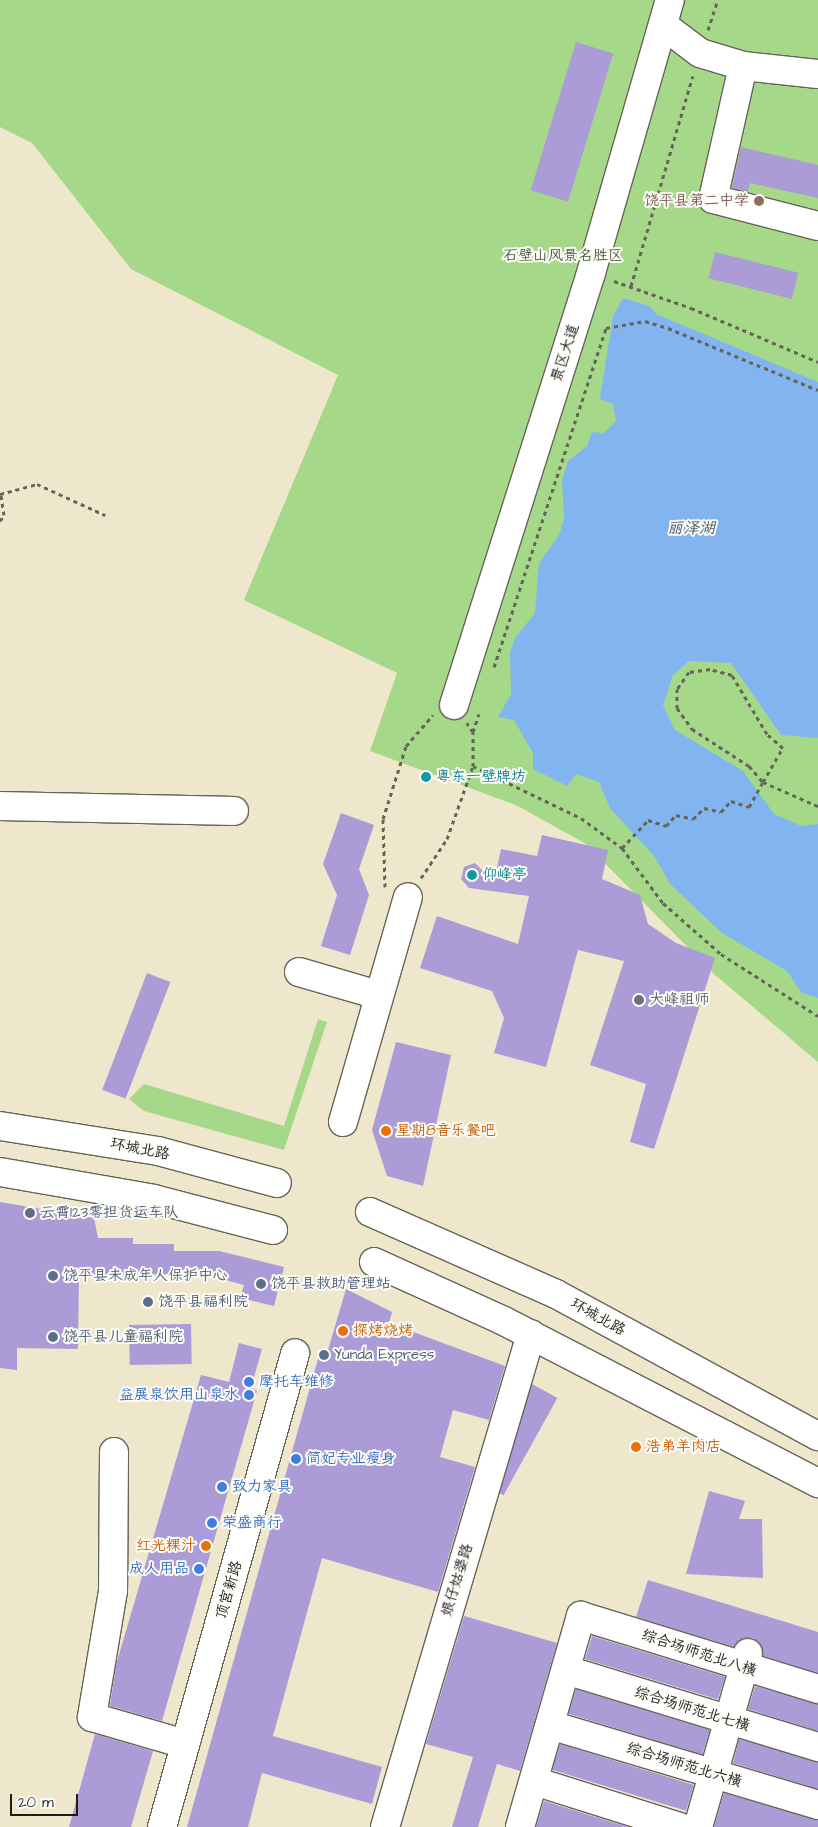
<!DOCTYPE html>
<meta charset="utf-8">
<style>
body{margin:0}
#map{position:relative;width:818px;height:1827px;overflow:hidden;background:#efe7cb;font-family:"Architects Daughter","LXGW WenKai TC",sans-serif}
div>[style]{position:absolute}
.green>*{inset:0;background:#a5d989}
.water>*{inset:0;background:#82b5ef}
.building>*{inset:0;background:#ab9bd6;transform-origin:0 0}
.path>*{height:3px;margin-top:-1.5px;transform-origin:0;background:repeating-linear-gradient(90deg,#666359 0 4px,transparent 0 8px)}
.roads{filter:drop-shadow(1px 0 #666359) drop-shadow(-1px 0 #666359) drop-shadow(0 1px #666359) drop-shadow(0 -1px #666359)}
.minor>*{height:28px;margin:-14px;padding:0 14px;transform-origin:14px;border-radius:14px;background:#fff}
.major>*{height:28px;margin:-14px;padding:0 14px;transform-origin:14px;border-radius:14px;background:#fff}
.dots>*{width:14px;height:14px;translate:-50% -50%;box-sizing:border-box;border:2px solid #fdfcf7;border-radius:50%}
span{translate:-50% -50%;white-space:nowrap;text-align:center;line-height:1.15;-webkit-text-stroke:4px #fdfcf7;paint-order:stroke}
.education-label{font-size:15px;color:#785e54}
.right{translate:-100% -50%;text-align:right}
.park-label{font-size:15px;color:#4c5e42}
.street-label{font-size:15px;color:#1c1c1c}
.culture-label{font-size:15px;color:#0d838f}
.left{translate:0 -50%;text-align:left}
.worship-label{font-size:15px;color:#5b616d}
.food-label{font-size:15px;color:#c56008}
.service-label{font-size:15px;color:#4e5e75}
.shop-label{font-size:15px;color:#366cbe}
.water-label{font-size:16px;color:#455970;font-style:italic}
.scale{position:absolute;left:10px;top:1794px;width:68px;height:22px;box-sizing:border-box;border:2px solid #1c1c1c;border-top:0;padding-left:6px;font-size:15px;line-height:18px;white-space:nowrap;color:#1c1c1c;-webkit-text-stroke:4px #fdfcf7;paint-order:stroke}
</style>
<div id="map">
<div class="green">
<i style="clip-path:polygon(0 0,818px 0,818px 1062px,714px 974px,586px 844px,518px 806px,370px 751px,397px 673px,244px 600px,338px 375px,131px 269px,32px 143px,0 127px)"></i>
<i style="clip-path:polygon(318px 1019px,327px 1022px,284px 1150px,144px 1111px,129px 1099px,144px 1084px,284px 1126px)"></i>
</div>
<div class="water">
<i style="clip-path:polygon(623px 298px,650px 306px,656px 314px,818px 382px,818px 738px,781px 735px,731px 663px,689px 661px,673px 675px,663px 705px,675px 730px,743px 771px,774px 814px,801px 826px,818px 824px,818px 998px,802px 993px,787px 971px,722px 933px,671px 885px,654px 856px,610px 808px,599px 782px,576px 774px,567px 786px,533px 769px,533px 753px,514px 720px,498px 717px,511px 694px,510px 652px,515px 638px,535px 613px,539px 563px,559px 535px,564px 519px,562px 480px,568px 461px,587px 446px,592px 432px,604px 433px,616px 421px,613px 404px,600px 399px,613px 316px)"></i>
</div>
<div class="building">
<i style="left:576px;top:42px;width:39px;height:155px;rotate:17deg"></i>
<i style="clip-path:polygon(741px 147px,818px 165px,818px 198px,750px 183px,748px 192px,732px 188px)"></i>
<i style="left:715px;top:252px;width:86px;height:27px;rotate:14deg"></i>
<i style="clip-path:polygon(341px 813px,374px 825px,359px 869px,369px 895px,350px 955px,321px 946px,337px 895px,323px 864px)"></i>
<i style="clip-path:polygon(542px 835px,608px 850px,602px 879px,640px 895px,648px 924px,676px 943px,715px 958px,654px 1149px,630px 1142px,646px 1084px,590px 1065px,624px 961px,578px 950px,546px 1067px,494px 1053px,504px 1018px,492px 991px,420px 968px,437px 916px,518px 944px,529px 896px,469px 888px,461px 879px,464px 867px,475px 863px,494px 882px,501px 849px,537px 856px)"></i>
<i style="left:147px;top:973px;width:25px;height:125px;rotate:21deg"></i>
<i style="clip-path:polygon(396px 1042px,451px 1055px,423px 1186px,387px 1176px,372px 1130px)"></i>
<i style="clip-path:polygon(0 1202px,94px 1218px,98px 1238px,133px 1238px,133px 1244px,174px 1244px,174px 1251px,219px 1251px,284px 1267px,274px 1306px,240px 1298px,244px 1285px,203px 1274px,79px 1275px,78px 1349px,17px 1348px,17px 1370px,0 1368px)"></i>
<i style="clip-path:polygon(346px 1289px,392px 1312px,389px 1323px,505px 1366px,489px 1420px,453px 1410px,440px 1457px,475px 1467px,438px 1592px,322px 1558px,273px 1736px,382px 1767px,372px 1804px,262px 1773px,248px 1827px,187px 1827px,316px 1366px,321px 1348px,328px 1350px)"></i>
<i style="left:191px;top:1324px;width:40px;height:62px;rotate:89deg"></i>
<i style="clip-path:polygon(239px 1343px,262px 1349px,254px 1377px,253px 1389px,257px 1391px,162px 1721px,110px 1706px,116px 1665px,201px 1375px,229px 1382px)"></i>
<i style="left:532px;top:1384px;width:29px;height:111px;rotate:29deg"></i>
<i style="clip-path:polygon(709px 1491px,745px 1501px,739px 1519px,762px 1519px,763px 1578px,686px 1574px)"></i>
<i style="clip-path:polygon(648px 1580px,818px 1632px,818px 1673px,763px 1656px,760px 1643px,753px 1638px,744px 1638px,734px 1647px,636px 1617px)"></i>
<i style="clip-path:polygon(464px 1616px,557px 1643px,520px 1771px,497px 1764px,478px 1827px,452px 1827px,473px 1757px,426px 1744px)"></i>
<i style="left:592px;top:1636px;width:139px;height:24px;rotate:17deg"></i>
<i style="clip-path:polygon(755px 1686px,818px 1704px,818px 1731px,748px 1709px)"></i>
<i style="left:576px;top:1689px;width:140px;height:26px;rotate:17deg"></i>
<i style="clip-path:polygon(95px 1734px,153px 1751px,131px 1827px,69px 1827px)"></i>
<i style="clip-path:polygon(739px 1739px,818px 1762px,818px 1789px,733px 1763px)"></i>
<i style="left:560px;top:1744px;width:140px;height:27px;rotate:17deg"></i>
<i style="clip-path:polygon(724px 1793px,818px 1820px,818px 1827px,714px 1827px)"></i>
<i style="clip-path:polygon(544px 1801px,628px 1827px,536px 1827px)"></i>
</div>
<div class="path">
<i style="left:708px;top:30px;width:32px;rotate:-72deg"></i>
<i style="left:614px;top:281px;width:82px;rotate:19.3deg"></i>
<i style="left:691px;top:308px;width:138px;rotate:23deg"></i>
<i style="left:631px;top:286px;width:219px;rotate:-73.6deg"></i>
<i style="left:0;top:494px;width:38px;rotate:-15deg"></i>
<i style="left:37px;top:484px;width:75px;rotate:24.5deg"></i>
<i style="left:0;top:521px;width:7px;rotate:-56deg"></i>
<i style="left:4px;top:515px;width:20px;rotate:-99deg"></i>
<i style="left:494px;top:667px;width:357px;rotate:-71.7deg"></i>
<i style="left:606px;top:328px;width:40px;rotate:-10deg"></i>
<i style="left:645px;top:321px;width:24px;rotate:17deg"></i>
<i style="left:668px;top:328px;width:162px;rotate:22.5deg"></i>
<i style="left:473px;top:732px;width:19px;rotate:-72deg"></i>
<i style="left:473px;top:766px;width:120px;rotate:25.7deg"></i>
<i style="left:581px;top:818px;width:51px;rotate:36.2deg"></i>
<i style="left:622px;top:848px;width:69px;rotate:53.3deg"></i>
<i style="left:663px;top:903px;width:77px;rotate:41.3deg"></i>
<i style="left:721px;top:954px;width:115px;rotate:32.6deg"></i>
<i style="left:622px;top:848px;width:38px;rotate:-47deg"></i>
<i style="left:648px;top:820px;width:19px;rotate:18deg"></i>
<i style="left:666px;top:826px;width:15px;rotate:-48deg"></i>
<i style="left:676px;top:815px;width:17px;rotate:13deg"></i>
<i style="left:693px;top:819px;width:16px;rotate:-45deg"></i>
<i style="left:704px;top:808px;width:17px;rotate:13deg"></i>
<i style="left:721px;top:812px;width:15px;rotate:-48deg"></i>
<i style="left:731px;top:801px;width:19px;rotate:18deg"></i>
<i style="left:749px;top:807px;width:29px;rotate:-61deg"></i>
<i style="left:763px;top:782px;width:39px;rotate:-60deg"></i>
<i style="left:783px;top:748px;width:21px;rotate:-139deg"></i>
<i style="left:767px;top:734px;width:69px;rotate:-120.7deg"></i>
<i style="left:732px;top:675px;width:23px;rotate:-165deg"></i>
<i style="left:710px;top:669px;width:21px;rotate:172deg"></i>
<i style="left:689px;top:672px;width:21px;rotate:125deg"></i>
<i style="left:677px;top:689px;width:19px;rotate:90deg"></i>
<i style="left:677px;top:708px;width:26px;rotate:54deg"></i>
<i style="left:692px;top:729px;width:68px;rotate:33deg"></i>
<i style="left:749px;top:766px;width:21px;rotate:49deg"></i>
<i style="left:763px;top:782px;width:60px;rotate:23.6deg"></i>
<i style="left:421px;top:878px;width:47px;rotate:-56.3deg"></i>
<i style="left:447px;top:839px;width:77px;rotate:-70.4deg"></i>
<i style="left:473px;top:766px;width:34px;rotate:-90deg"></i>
<i style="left:473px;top:732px;width:11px;rotate:-124deg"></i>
<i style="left:385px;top:887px;width:68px;rotate:-91.7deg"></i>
<i style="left:383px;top:819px;width:77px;rotate:-72.5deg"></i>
<i style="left:406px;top:746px;width:41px;rotate:-48.9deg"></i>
</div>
<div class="roads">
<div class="minor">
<i style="left:663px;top:25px;width:46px;rotate:37.1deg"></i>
<i style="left:700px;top:53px;width:45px;rotate:16.8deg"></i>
<i style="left:743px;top:66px;width:75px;rotate:6.1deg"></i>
<i style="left:743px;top:66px;width:136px;rotate:102.7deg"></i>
<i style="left:713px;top:199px;width:108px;rotate:14.4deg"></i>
<i style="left:454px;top:705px;width:453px;rotate:-72.4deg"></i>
<i style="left:591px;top:273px;width:284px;rotate:-73.9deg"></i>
<i style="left:0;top:806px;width:234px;rotate:1.2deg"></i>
<i style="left:299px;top:972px;width:82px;rotate:16.2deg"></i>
<i style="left:114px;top:1452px;width:139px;rotate:90.4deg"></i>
<i style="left:113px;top:1591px;width:128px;rotate:99.5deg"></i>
<i style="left:92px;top:1717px;width:97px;rotate:16.2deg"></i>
<i style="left:566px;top:1670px;width:264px;rotate:17deg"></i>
<i style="left:550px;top:1725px;width:280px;rotate:16.6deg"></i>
<i style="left:534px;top:1781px;width:153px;rotate:17.5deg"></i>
<i style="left:385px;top:1827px;width:514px;rotate:-73.5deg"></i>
<i style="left:520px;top:1827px;width:220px;rotate:-73.9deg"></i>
<i style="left:581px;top:1616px;width:248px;rotate:17.1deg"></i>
<i style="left:698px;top:1827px;width:181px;rotate:-74deg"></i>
</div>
<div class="major">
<i style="left:343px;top:1122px;width:234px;rotate:-73.9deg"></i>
<i style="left:0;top:1126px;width:160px;rotate:9deg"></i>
<i style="left:158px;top:1151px;width:123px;rotate:15.1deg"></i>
<i style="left:0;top:1172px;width:156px;rotate:9.9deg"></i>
<i style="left:154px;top:1199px;width:123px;rotate:14.6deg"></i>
<i style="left:370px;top:1212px;width:203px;rotate:23.8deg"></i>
<i style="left:556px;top:1294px;width:298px;rotate:28.5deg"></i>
<i style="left:374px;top:1262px;width:141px;rotate:24.4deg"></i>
<i style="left:502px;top:1320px;width:356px;rotate:27.3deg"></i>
<i style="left:162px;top:1827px;width:492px;rotate:-74.3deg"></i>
</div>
</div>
<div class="dots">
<i style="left:759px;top:201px;background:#8d6e63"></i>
<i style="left:426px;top:777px;background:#0f9aa8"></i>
<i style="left:472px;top:875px;background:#0f9aa8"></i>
<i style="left:639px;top:1000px;background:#6b7280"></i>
<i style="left:386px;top:1131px;background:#e8710a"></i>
<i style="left:30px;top:1213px;background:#5c6f8a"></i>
<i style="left:53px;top:1276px;background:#5c6f8a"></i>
<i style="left:261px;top:1284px;background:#5c6f8a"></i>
<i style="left:148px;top:1302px;background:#5c6f8a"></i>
<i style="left:343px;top:1331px;background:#e8710a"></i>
<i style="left:53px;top:1337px;background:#5c6f8a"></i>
<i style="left:324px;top:1355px;background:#5c6f8a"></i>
<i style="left:249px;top:1382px;background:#3f7fe0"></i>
<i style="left:249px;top:1395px;background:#3f7fe0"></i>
<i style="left:636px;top:1447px;background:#e8710a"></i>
<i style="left:296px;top:1459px;background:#3f7fe0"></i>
<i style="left:222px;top:1487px;background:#3f7fe0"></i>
<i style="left:212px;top:1523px;background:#3f7fe0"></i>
<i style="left:206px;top:1546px;background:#e8710a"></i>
<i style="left:199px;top:1569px;background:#3f7fe0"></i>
</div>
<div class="education-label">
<span class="right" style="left:749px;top:201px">饶平县第二中学</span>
</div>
<div class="park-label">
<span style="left:563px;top:256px">石壁山风景名胜区</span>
</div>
<div class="street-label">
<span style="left:565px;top:353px;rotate:-72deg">景区大道</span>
<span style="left:140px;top:1149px;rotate:11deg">环城北路</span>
<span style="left:598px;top:1317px;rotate:29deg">环城北路</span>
<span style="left:457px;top:1580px;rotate:-73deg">娘仔姑婆路</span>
<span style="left:229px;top:1590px;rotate:-74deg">顶宫新路</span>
<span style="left:699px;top:1653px;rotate:18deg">综合场师范北八横</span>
<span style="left:692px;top:1709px;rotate:17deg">综合场师范北七横</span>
<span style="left:684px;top:1765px;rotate:17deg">综合场师范北六横</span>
</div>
<div class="culture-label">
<span class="left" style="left:436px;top:777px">粤东一壁牌坊</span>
<span class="left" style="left:482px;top:875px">仰峰亭</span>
</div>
<div class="worship-label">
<span class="left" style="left:649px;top:1000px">大峰祖师</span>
</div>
<div class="food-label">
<span class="left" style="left:396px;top:1131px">星期8音乐餐吧</span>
<span class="left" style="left:353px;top:1331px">探烤烧烤</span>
<span class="left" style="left:646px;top:1447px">浩弟羊肉店</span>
<span class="right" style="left:196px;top:1546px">红光粿汁</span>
</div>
<div class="service-label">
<span class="left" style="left:40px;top:1213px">云霄123零担货运车队</span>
<span class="left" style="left:63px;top:1276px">饶平县未成年人保护中心</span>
<span class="left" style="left:271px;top:1284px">饶平县救助管理站</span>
<span class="left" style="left:158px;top:1302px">饶平县福利院</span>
<span class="left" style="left:63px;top:1337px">饶平县儿童福利院</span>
<span class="left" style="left:334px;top:1355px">Yunda Express</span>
</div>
<div class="shop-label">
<span class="left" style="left:259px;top:1382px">摩托车维修</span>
<span class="right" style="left:239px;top:1395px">益展泉饮用山泉水</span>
<span class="left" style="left:306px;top:1459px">简妃专业瘦身</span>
<span class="left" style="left:232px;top:1487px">致力家具</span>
<span class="left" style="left:222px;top:1523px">荣盛商行</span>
<span class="right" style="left:189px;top:1569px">成人用品</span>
</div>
<div class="water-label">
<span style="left:691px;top:528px">丽泽湖</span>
</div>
<div class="scale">20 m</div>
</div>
